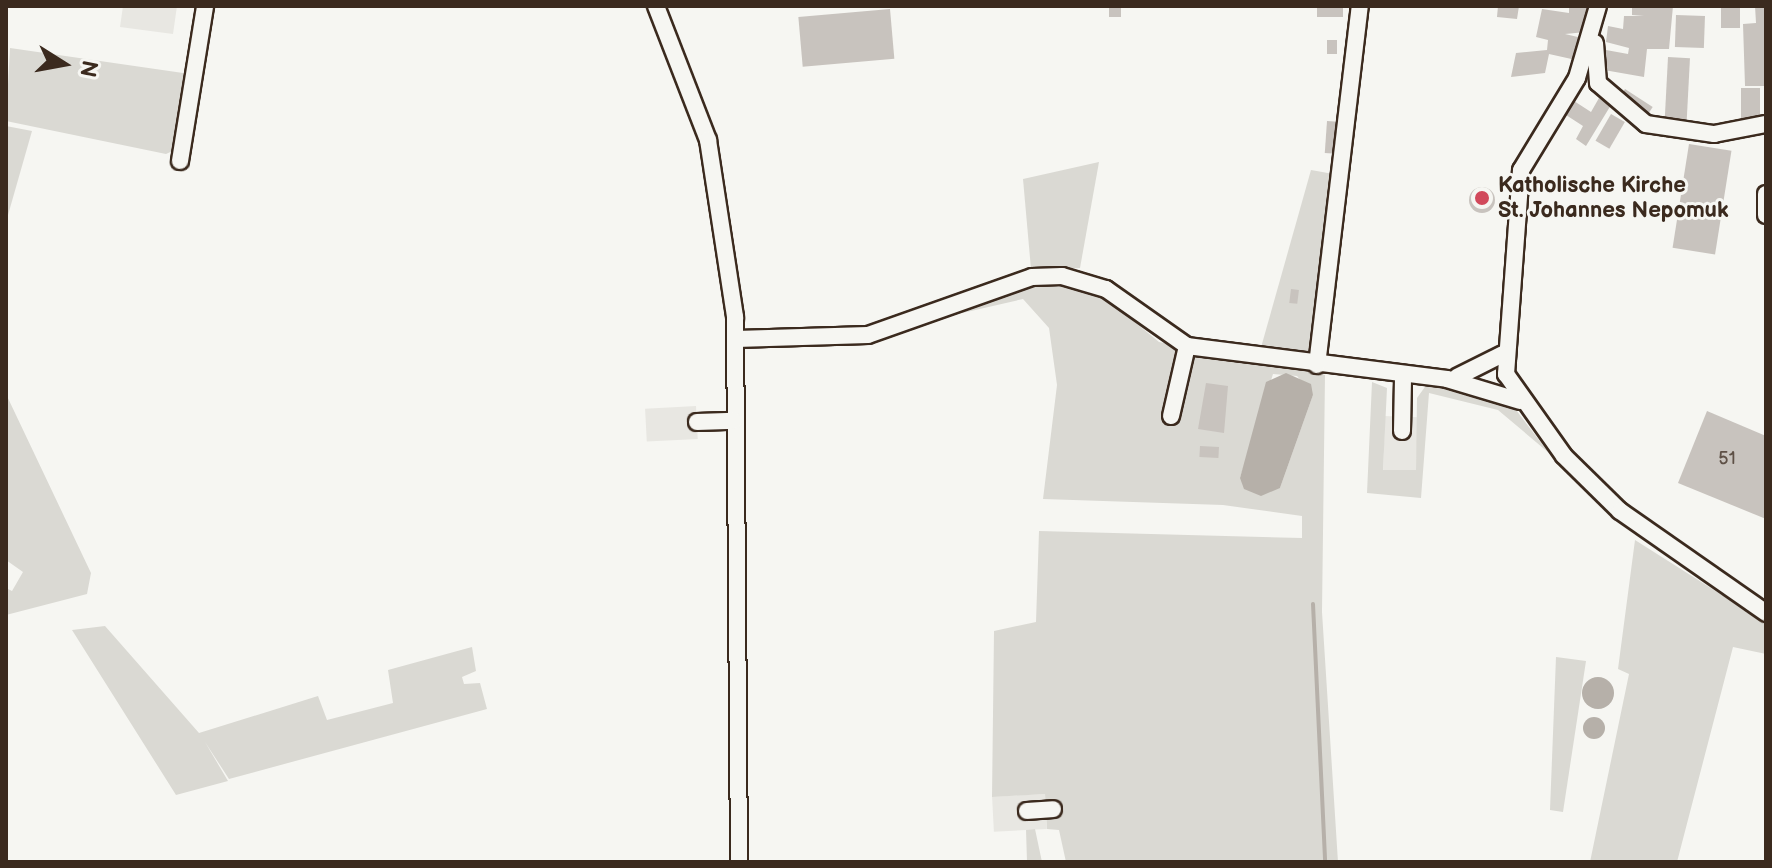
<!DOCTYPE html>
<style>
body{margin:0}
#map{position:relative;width:1772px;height:868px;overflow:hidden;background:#f6f6f2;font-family:"Balsamiq Sans",sans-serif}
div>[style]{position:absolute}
.built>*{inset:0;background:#e8e7e2;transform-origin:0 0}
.green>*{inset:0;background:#dad9d3}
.water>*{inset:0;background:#b6b0a9}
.round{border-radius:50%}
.stream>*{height:4px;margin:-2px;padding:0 2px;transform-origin:2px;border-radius:2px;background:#b6b0a9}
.building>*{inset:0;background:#c8c3be;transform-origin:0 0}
.roads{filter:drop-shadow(2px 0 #3b2a1e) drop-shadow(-2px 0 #3b2a1e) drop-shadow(0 2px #3b2a1e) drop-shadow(0 -2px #3b2a1e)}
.minor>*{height:16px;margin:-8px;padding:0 8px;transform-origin:8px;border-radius:8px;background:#f6f6f2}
.dots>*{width:22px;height:22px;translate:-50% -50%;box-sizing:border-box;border:4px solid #f6f6f2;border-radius:50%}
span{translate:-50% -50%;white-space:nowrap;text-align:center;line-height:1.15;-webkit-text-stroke:6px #f6f6f2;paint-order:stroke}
.number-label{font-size:18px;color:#5e5046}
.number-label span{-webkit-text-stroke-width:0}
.poi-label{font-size:22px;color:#3b2a1e;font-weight:700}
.left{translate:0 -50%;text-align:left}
.frame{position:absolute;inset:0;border:8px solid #3b2a1e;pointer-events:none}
.north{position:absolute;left:24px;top:24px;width:80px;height:80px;-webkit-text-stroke:6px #f6f6f2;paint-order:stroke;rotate:101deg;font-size:22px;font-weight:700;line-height:32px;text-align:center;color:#3b2a1e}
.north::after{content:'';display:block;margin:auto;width:28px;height:36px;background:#3b2a1e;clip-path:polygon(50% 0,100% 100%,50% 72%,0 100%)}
</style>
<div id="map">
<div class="built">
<i style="clip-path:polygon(123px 6px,177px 6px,173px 34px,120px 27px)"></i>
<i style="left:696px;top:406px;width:33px;height:51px;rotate:87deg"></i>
<i style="left:1385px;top:416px;width:33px;height:54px;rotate:2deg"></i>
<i style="left:1045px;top:794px;width:35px;height:53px;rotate:87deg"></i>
</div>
<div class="green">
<i style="clip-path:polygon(10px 48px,190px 74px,177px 149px,166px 154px,6px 121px)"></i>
<i style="clip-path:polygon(6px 126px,32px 131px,6px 222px)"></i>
<i style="clip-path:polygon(1099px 162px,1080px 268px,1031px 269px,1023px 179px)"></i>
<i style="clip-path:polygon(1311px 170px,1339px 175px,1316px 361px,1260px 351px)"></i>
<i style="clip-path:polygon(evenodd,1062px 282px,1097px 291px,1159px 342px,1325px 375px,1322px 612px,1338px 862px,1066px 862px,1059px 830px,1047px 829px,1045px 794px,992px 797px,994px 631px,1036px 622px,1039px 531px,1302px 538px,1302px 516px,1223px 505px,1043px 499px,1057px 385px,1049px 328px,1023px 299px,949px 316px,1034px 284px,1062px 282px,1273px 374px,1297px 376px,1313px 395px,1280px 488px,1240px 478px,1273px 374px)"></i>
<i style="clip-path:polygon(1372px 382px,1387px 388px,1383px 470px,1416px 470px,1417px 398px,1427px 384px,1516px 410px,1549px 453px,1498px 410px,1429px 393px,1421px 498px,1367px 493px)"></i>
<i style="clip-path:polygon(6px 394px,91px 573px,87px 594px,6px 615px,6px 588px,12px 591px,23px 572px,6px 560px)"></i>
<i style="clip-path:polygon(1635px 540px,1766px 623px,1766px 654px,1733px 647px,1677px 862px,1590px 862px,1629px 674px,1618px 669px)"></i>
<i style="clip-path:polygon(105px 626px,199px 733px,318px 696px,327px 720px,393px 703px,388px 670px,472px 647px,476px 671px,462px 677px,464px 684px,480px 683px,487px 709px,229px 779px,205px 742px,228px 781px,176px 795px,72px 630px)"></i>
<i style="clip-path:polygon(1556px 657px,1586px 661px,1563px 812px,1550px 810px)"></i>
<i style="clip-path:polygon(1035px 829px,1042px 862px,1027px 862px,1026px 830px)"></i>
</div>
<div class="water">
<i style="clip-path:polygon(1286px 373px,1311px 384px,1313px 395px,1280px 488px,1261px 496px,1244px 489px,1240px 478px,1266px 382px)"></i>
<i class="round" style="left:1582px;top:677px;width:32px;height:32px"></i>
<i class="round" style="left:1583px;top:717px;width:22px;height:22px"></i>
</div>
<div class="stream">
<i style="left:1313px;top:604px;width:258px;rotate:87.3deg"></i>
</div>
<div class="building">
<i style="left:1109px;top:6px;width:12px;height:11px"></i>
<i style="left:1317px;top:6px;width:26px;height:11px"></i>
<i style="clip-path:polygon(1498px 6px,1519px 6px,1517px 19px,1497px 17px)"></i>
<i style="clip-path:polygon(1569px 6px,1589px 6px,1586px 32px,1565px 34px,1582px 38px,1576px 60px,1549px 54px,1545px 73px,1511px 77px,1516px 53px,1547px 50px,1548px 40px,1536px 37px,1542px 9px,1569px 13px)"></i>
<i style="clip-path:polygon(1632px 6px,1673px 6px,1669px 49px,1647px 49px,1644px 77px,1604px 70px,1606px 50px,1628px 54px,1629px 48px,1606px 42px,1608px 26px,1623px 29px,1624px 16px,1644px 16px,1632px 15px)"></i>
<i style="left:1721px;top:6px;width:19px;height:22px"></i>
<i style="clip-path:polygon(1755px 6px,1766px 6px,1766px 86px,1745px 86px,1743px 24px,1756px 23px)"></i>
<i style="left:890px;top:9px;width:50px;height:92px;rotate:85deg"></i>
<i style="left:1676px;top:15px;width:29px;height:32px;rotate:2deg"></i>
<i style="left:1327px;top:40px;width:10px;height:14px"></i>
<i style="left:1668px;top:57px;width:22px;height:63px;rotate:3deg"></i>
<i style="left:1741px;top:88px;width:19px;height:35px"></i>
<i style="left:1625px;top:89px;width:33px;height:12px;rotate:33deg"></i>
<i style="clip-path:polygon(1599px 98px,1611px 105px,1586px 146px,1576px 139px,1583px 126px,1566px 115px,1574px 101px,1591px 112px)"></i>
<i style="left:1611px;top:114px;width:16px;height:31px;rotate:30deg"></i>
<i style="left:1327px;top:121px;width:15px;height:32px;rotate:4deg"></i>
<i style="left:1689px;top:144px;width:43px;height:105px;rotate:9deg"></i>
<i class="round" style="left:1469px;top:187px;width:26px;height:26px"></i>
<i style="left:1291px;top:289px;width:8px;height:14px;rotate:7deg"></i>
<i style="clip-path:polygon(1206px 383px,1228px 386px,1224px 433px,1198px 429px)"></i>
<i style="clip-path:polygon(1707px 411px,1766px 436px,1766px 519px,1678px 483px)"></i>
<i style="left:1200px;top:446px;width:19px;height:11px;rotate:3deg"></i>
</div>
<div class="roads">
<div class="minor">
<i style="left:656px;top:6px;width:144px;rotate:68.8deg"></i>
<i style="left:708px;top:140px;width:179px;rotate:81.3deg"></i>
<i style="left:735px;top:317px;width:545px;rotate:89.58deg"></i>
<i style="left:1598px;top:6px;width:75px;rotate:106.3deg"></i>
<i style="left:1577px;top:78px;width:108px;rotate:121.3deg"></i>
<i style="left:1521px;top:170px;width:205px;rotate:94.2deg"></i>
<i style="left:1506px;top:374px;width:100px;rotate:54.7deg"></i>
<i style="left:1564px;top:456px;width:78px;rotate:44.5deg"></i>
<i style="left:1620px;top:511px;width:178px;rotate:34.9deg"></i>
<i style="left:1595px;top:43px;width:40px;rotate:85.7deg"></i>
<i style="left:1598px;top:83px;width:63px;rotate:40.5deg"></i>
<i style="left:1646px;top:124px;width:69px;rotate:8.4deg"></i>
<i style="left:1714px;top:134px;width:53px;rotate:-10.9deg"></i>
<i style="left:180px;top:161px;width:157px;rotate:-80.8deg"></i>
<i style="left:1766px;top:194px;width:21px;rotate:90deg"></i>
<i style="left:736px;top:339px;width:132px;rotate:-1.7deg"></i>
<i style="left:868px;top:335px;width:174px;rotate:-19.5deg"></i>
<i style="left:1032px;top:277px;width:30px;rotate:-2deg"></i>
<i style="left:1062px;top:276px;width:46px;rotate:16.5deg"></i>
<i style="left:1106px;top:289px;width:99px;rotate:35.1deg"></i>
<i style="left:1187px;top:346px;width:262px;rotate:7.2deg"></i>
<i style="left:1447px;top:379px;width:76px;rotate:16.8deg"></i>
<i style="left:1317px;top:365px;width:362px;rotate:-83.2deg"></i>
<i style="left:1457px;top:377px;width:51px;rotate:-26.6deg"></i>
<i style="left:1171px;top:416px;width:72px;rotate:-77.1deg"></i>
<i style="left:697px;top:422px;width:37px;rotate:-2deg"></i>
<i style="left:1402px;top:431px;width:54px;rotate:-88.9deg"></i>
<i style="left:1027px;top:811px;width:26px;rotate:-4deg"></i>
</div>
</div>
<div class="dots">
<i style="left:1482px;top:198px;background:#d1495b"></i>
</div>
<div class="number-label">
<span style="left:1727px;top:459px">51</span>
</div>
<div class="poi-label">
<span class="left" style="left:1498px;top:198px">Katholische Kirche<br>St. Johannes Nepomuk</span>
</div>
<div class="frame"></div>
<div class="north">N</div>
</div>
